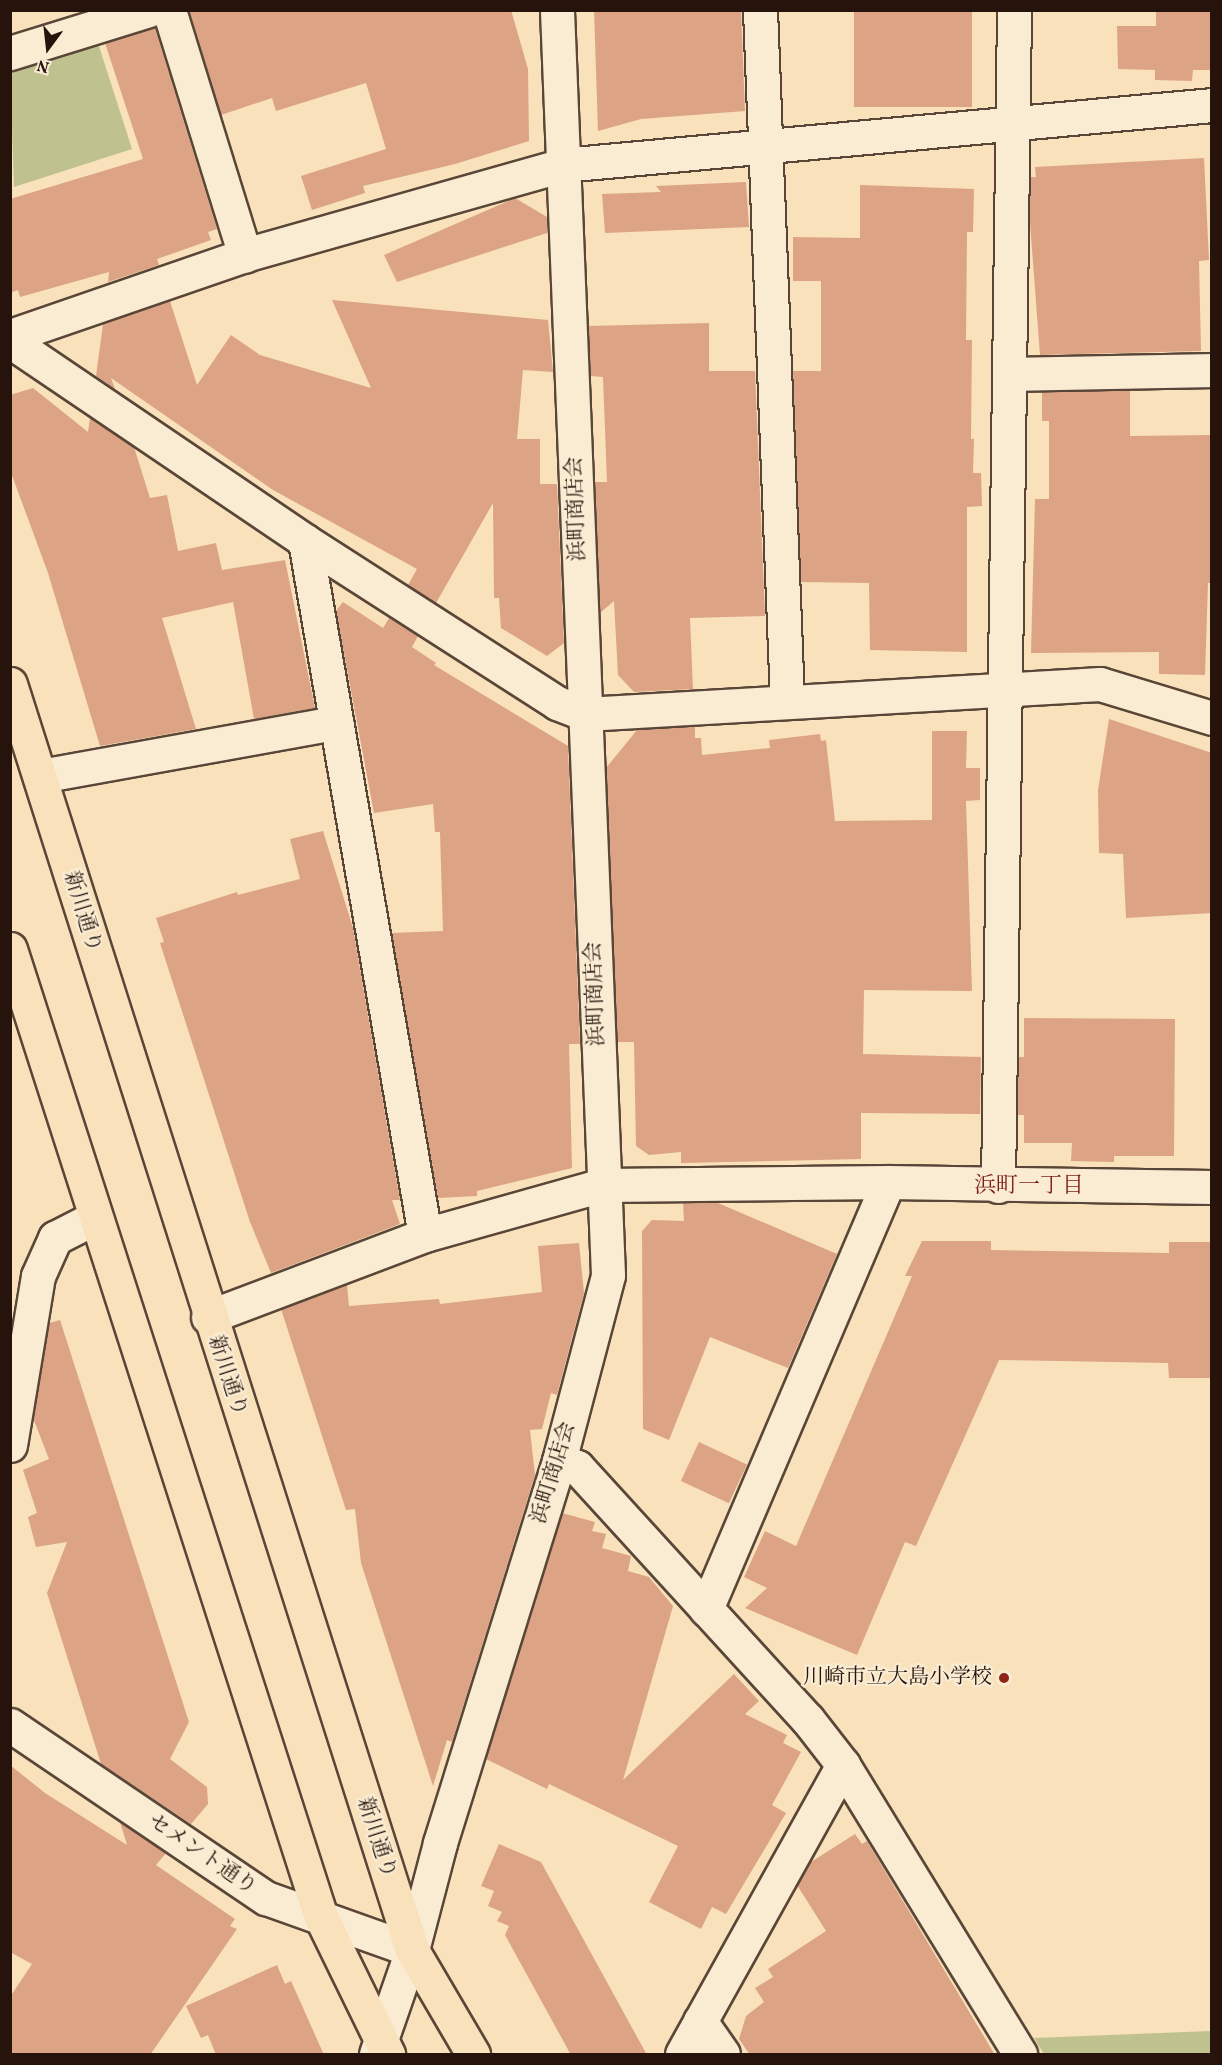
<!DOCTYPE html>
<meta charset="utf-8">
<style>
body{margin:0}
#map{position:relative;width:1222px;height:2065px;overflow:hidden;background:#f8e1bb;font-family:Vollkorn,"Noto Serif JP",serif}
div>[style]{position:absolute}
.green>*{inset:0;background:#bfc28e}
.building>*{inset:0;background:#dca485;transform-origin:0 0}
.roads{filter:drop-shadow(2px 0 #5a4638) drop-shadow(-2px 0 #5a4638) drop-shadow(0 2px #5a4638) drop-shadow(0 -2px #5a4638)}
.minor>*{height:33px;margin:-16.5px;padding:0 16.5px;transform-origin:16.5px;border-radius:16.5px;background:#faecd3}
.major>*{height:33px;margin:-16.5px;padding:0 16.5px;transform-origin:16.5px;border-radius:16.5px;background:#f8e1bb}
.dots>*{width:16px;height:16px;translate:-50% -50%;box-sizing:border-box;border:3px solid #faecd3;border-radius:50%}
span{translate:-50% -50%;white-space:nowrap;text-align:center;line-height:1.15;-webkit-text-stroke:4.5px #faecd3;paint-order:stroke}
.street-label{font-size:21px;color:#25130c}
.poi-label{font-size:21px;color:#25130c}
.right{translate:-100% -50%;text-align:right}
.neighbourhood-label{font-size:22px;color:#7a1f14}
.frame{position:absolute;inset:0;border:12px solid #25130c;pointer-events:none}
.north{position:absolute;left:18px;top:18px;width:60px;height:60px;-webkit-text-stroke:4px #faecd3;paint-order:stroke;rotate:195deg;font-size:16px;font-weight:700;line-height:24px;text-align:center;color:#25130c}
.north::after{content:'';display:block;margin:auto;width:21px;height:27px;background:#25130c;clip-path:polygon(50% 0,100% 100%,50% 72%,0 100%)}
</style>
<div id="map">
<div class="green">
<i style="clip-path:polygon(97px 40px,132px 149px,14px 187px,10px 67px)"></i>
<i style="clip-path:polygon(1211px 2031px,1211px 2054px,1044px 2054px,1034px 2038px)"></i>
</div>
<div class="building">
<i style="clip-path:polygon(189px 10px,511px 10px,528px 69px,529px 141px,455px 164px,363px 186px,365px 193px,312px 210px,301px 176px,386px 149px,366px 83px,276px 111px,272px 98px,221px 115px)"></i>
<i style="clip-path:polygon(594px 10px,741px 10px,745px 111px,641px 119px,598px 131px)"></i>
<i style="left:854px;top:10px;width:118px;height:97px"></i>
<i style="clip-path:polygon(1156px 10px,1212px 10px,1212px 70px,1193px 70px,1192px 81px,1155px 80px,1155px 70px,1118px 69px,1117px 26px,1156px 26px)"></i>
<i style="clip-path:polygon(155px 28px,217px 229px,208px 232px,211px 240px,157px 259px,159px 265px,108px 282px,109px 272px,20px 297px,18px 290px,10px 293px,10px 199px,143px 159px,105px 43px)"></i>
<i style="clip-path:polygon(1204px 158px,1209px 260px,1199px 261px,1201px 351px,1040px 355px,1030px 223px,1030px 177px,1036px 177px,1035px 167px)"></i>
<i style="clip-path:polygon(746px 182px,749px 227px,605px 233px,602px 194px,661px 192px,656px 186px)"></i>
<i style="clip-path:polygon(860px 185px,974px 189px,973px 232px,967px 232px,966px 340px,972px 340px,971px 439px,974px 439px,973px 473px,981px 473px,982px 506px,967px 507px,967px 652px,870px 650px,869px 583px,801px 582px,793px 371px,821px 371px,821px 281px,793px 281px,793px 237px,860px 238px)"></i>
<i style="clip-path:polygon(515px 198px,547px 217px,547px 233px,397px 282px,384px 255px)"></i>
<i style="clip-path:polygon(332px 300px,548px 320px,553px 372px,523px 370px,517px 439px,540px 439px,540px 484px,557px 484px,564px 643px,547px 656px,501px 628px,499px 598px,494px 598px,493px 503px,436px 603px,408px 585px,417px 569px,273px 490px,111px 378px,115px 389px,96px 376px,103px 324px,170px 301px,197px 385px,231px 335px,260px 355px,371px 388px)"></i>
<i style="clip-path:polygon(709px 323px,709px 371px,755px 371px,765px 616px,690px 618px,693px 689px,634px 692px,618px 675px,614px 601px,600px 613px,595px 482px,607px 482px,603px 377px,591px 376px,588px 326px)"></i>
<i style="clip-path:polygon(33px 388px,88px 432px,90px 418px,134px 447px,150px 498px,167px 495px,178px 551px,216px 543px,222px 570px,285px 560px,315px 708px,254px 719px,233px 602px,162px 618px,196px 729px,100px 746px,48px 573px,10px 470px,10px 395px)"></i>
<i style="clip-path:polygon(1130px 390px,1130px 436px,1212px 435px,1212px 583px,1208px 583px,1205px 675px,1159px 674px,1159px 652px,1031px 653px,1035px 499px,1049px 499px,1049px 421px,1042px 421px,1042px 392px)"></i>
<i style="clip-path:polygon(343px 602px,383px 628px,389px 618px,418px 636px,412px 647px,436px 663px,434px 665px,568px 746px,580px 1044px,569px 1044px,572px 1168px,477px 1191px,477px 1196px,438px 1198px,392px 933px,443px 931px,440px 832px,435px 832px,433px 804px,374px 813px,336px 611px)"></i>
<i style="clip-path:polygon(1109px 719px,1212px 753px,1212px 913px,1126px 918px,1123px 854px,1099px 853px,1098px 790px)"></i>
<i style="clip-path:polygon(695px 726px,695px 738px,701px 738px,702px 755px,770px 748px,769px 740px,820px 734px,821px 741px,826px 740px,835px 821px,932px 820px,932px 731px,967px 731px,966px 768px,980px 768px,980px 800px,966px 801px,972px 991px,864px 990px,863px 1054px,981px 1057px,980px 1114px,861px 1113px,861px 1159px,681px 1163px,681px 1152px,649px 1155px,636px 1146px,634px 1042px,617px 1042px,606px 768px,637px 730px)"></i>
<i style="clip-path:polygon(323px 831px,353px 928px,400px 1200px,392px 1200px,400px 1224px,271px 1273px,250px 1222px,160px 943px,164px 942px,156px 918px,237px 892px,238px 895px,300px 879px,290px 839px)"></i>
<i style="clip-path:polygon(1024px 1018px,1175px 1019px,1174px 1156px,1114px 1156px,1114px 1162px,1071px 1161px,1072px 1143px,1024px 1143px,1024px 1115px,1018px 1115px,1018px 1057px,1024px 1057px)"></i>
<i style="clip-path:polygon(683px 1203px,718px 1203px,837px 1254px,788px 1368px,710px 1337px,669px 1440px,643px 1429px,642px 1231px,652px 1220px,684px 1221px)"></i>
<i style="clip-path:polygon(922px 1241px,991px 1241px,991px 1250px,1169px 1253px,1169px 1242px,1212px 1242px,1212px 1378px,1169px 1378px,1168px 1363px,999px 1360px,916px 1546px,905px 1542px,857px 1655px,745px 1608px,767px 1588px,744px 1577px,765px 1531px,796px 1546px,912px 1276px,905px 1276px)"></i>
<i style="clip-path:polygon(579px 1243px,584px 1293px,557px 1395px,551px 1393px,542px 1429px,530px 1430px,535px 1475px,452px 1742px,447px 1740px,433px 1786px,361px 1563px,355px 1509px,346px 1510px,281px 1309px,347px 1284px,349px 1306px,439px 1299px,440px 1304px,542px 1292px,538px 1246px)"></i>
<i style="clip-path:polygon(60px 1320px,189px 1722px,170px 1759px,207px 1787px,208px 1804px,191px 1824px,101px 1764px,47px 1593px,67px 1542px,36px 1547px,28px 1517px,37px 1513px,23px 1470px,49px 1459px,33px 1418px,49px 1323px)"></i>
<i style="left:699px;top:1442px;width:53px;height:43px;rotate:25deg"></i>
<i style="clip-path:polygon(562px 1513px,595px 1522px,592px 1531px,606px 1534px,602px 1548px,631px 1556px,628px 1571px,649px 1577px,673px 1606px,623px 1780px,734px 1674px,759px 1701px,745px 1714px,787px 1735px,783px 1743px,801px 1752px,772px 1805px,786px 1813px,726px 1914px,712px 1907px,701px 1929px,649px 1902px,678px 1846px,549px 1784px,547px 1789px,486px 1759px)"></i>
<i style="clip-path:polygon(10px 1765px,45px 1793px,127px 1845px,120px 1822px,166px 1853px,156px 1865px,235px 1919px,230px 1926px,237px 1929px,150px 2055px,10px 2055px,10px 1997px,32px 1964px,10px 1952px)"></i>
<i style="clip-path:polygon(855px 1834px,862px 1844px,867px 1841px,995px 2055px,750px 2055px,739px 2039px,746px 2016px,764px 2002px,755px 1988px,773px 1977px,768px 1969px,826px 1931px,797px 1885px,811px 1862px)"></i>
<i style="clip-path:polygon(499px 1844px,541px 1862px,647px 2055px,571px 2055px,505px 1935px,509px 1926px,497px 1921px,502px 1912px,488px 1906px,494px 1891px,481px 1886px)"></i>
<i style="clip-path:polygon(277px 1965px,285px 1984px,291px 1981px,324px 2055px,216px 2055px,208px 2035px,201px 2038px,186px 2006px)"></i>
</div>
<div class="roads">
<div class="minor">
<i style="left:169px;top:10px;width:257px;rotate:72.8deg"></i>
<i style="left:760px;top:10px;width:691px;rotate:87.76deg"></i>
<i style="left:10px;top:53px;width:145px;rotate:-17.2deg"></i>
<i style="left:10px;top:336px;width:249px;rotate:-19deg"></i>
<i style="left:245px;top:255px;width:330px;rotate:-15.8deg"></i>
<i style="left:563px;top:165px;width:652px;rotate:-5.28deg"></i>
<i style="left:10px;top:341px;width:356px;rotate:34.1deg"></i>
<i style="left:305px;top:541px;width:300px;rotate:32.7deg"></i>
<i style="left:557px;top:703px;width:30px;rotate:21deg"></i>
<i style="left:585px;top:714px;width:516px;rotate:-3.33deg"></i>
<i style="left:1100px;top:684px;width:117px;rotate:16.9deg"></i>
<i style="left:1010px;top:374px;width:202px;rotate:-1.1deg"></i>
<i style="left:305px;top:541px;width:704px;rotate:80.19deg"></i>
<i style="left:40px;top:776px;width:301px;rotate:-10.2deg"></i>
<i style="left:998px;top:1186px;width:1176px;rotate:-89.22deg"></i>
<i style="left:208px;top:1317px;width:232px;rotate:-20.7deg"></i>
<i style="left:425px;top:1235px;width:185px;rotate:-15.7deg"></i>
<i style="left:603px;top:1185px;width:285px;rotate:-0.6deg"></i>
<i style="left:888px;top:1182px;width:324px;rotate:0.9deg"></i>
<i style="left:10px;top:1445px;width:171px;rotate:-80.6deg"></i>
<i style="left:38px;top:1276px;width:42px;rotate:-65.9deg"></i>
<i style="left:55px;top:1238px;width:44px;rotate:-27.1deg"></i>
<i style="left:559px;top:1461px;width:19px;rotate:18deg"></i>
<i style="left:577px;top:1467px;width:343px;rotate:47.6deg"></i>
<i style="left:808px;top:1720px;width:57px;rotate:52.1deg"></i>
<i style="left:843px;top:1765px;width:339px;rotate:58.5deg"></i>
<i style="left:706px;top:1609px;width:464px;rotate:-66.9deg"></i>
<i style="left:10px;top:1725px;width:309px;rotate:34.1deg"></i>
<i style="left:266px;top:1898px;width:155px;rotate:19.6deg"></i>
<i style="left:700px;top:2021px;width:40px;rotate:55.1deg"></i>
<i style="left:376px;top:2054px;width:110px;rotate:-70.9deg"></i>
<i style="left:412px;top:1950px;width:111px;rotate:-75.3deg"></i>
<i style="left:440px;top:1843px;width:400px;rotate:-72.7deg"></i>
<i style="left:559px;top:1461px;width:192px;rotate:-75.2deg"></i>
<i style="left:608px;top:1275px;width:1266px;rotate:-92.31deg"></i>
<i style="left:682px;top:2054px;width:331px;rotate:-60.9deg"></i>
</div>
<div class="major">
<i style="left:10px;top:684px;width:1328px;rotate:72.38deg"></i>
<i style="left:412px;top:1950px;width:121px;rotate:59.6deg"></i>
<i style="left:10px;top:949px;width:1017px;rotate:72.19deg"></i>
<i style="left:321px;top:1917px;width:153px;rotate:63.9deg"></i>
</div>
</div>
<div class="dots">
<i style="left:1004px;top:1678px;background:#8f2418"></i>
</div>
<div class="street-label">
<span style="left:577px;top:509px;rotate:-92deg">浜町商店会</span>
<span style="left:82px;top:912px;rotate:73deg">新川通り</span>
<span style="left:596px;top:994px;rotate:-92deg">浜町商店会</span>
<span style="left:227px;top:1376px;rotate:72deg">新川通り</span>
<span style="left:554px;top:1473px;rotate:-73deg">浜町商店会</span>
<span style="left:376px;top:1838px;rotate:72deg">新川通り</span>
<span style="left:202px;top:1855px;rotate:34deg">セメント通り</span>
</div>
<div class="poi-label">
<span class="right" style="left:992px;top:1678px">川崎市立大島小学校</span>
</div>
<div class="neighbourhood-label">
<span style="left:1029px;top:1187px">浜町一丁目</span>
</div>
<div class="frame"></div>
<div class="north">N</div>
</div>
